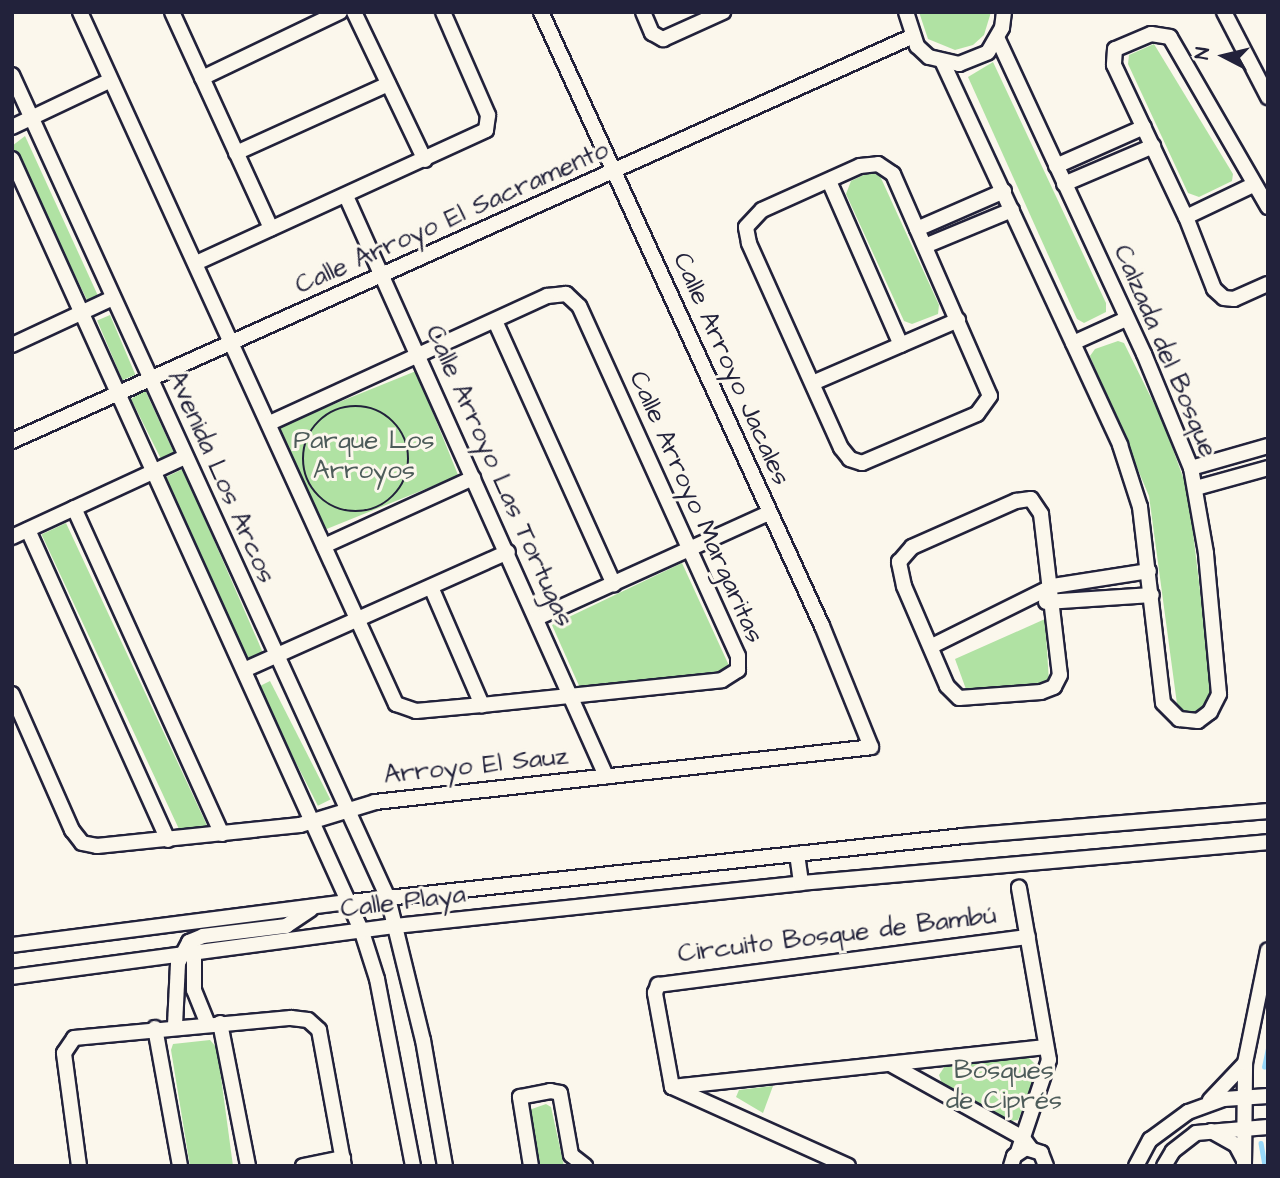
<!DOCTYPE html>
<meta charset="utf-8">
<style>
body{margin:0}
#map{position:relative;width:1280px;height:1178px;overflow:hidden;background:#fbf7ec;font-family:"Architects Daughter",sans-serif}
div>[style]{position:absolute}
.green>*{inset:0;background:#b0e2a3;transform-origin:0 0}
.stream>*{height:4.5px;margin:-2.25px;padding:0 2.25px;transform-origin:2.25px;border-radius:2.25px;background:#98d8f9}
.path>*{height:2.5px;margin-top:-1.25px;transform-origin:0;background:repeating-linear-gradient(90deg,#22223b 0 5px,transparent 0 10px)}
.path>.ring{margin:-1.25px;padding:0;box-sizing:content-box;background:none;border:2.5px solid #22223b;border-radius:50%}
.roads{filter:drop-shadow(2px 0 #22223b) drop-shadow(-2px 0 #22223b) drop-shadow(0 2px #22223b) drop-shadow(0 -2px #22223b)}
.minor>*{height:14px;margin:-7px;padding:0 7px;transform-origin:7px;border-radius:7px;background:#fbf7ec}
span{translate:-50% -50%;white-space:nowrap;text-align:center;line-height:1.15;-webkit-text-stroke:6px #fbf7ec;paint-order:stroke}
.street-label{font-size:26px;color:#22223b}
.park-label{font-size:26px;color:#4d5c5a}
.frame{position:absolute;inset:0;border:14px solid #22223b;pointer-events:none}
.north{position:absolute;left:1189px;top:21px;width:70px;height:70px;-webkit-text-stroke:5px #fbf7ec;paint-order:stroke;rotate:277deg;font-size:19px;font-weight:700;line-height:28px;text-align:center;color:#22223b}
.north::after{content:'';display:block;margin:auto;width:24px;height:32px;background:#22223b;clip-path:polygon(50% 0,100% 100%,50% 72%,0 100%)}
</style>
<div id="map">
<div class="green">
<i style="clip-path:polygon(919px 12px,991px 12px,984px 35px,973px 45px,955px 50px,928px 39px)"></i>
<i style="clip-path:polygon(1154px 44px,1233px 174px,1232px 181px,1199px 197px,1188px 193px,1128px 64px,1129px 55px)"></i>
<i style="clip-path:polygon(993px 62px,1106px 303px,1106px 312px,1084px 323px,1077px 319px,968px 77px)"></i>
<i style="clip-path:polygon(25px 136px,99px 298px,88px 302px,12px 146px)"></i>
<i style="clip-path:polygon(870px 172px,880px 176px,939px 305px,938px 314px,912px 324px,904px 321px,846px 194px,851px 181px)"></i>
<i style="left:110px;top:315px;width:65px;height:14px;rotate:67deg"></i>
<i style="clip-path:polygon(1118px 341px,1124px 343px,1163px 422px,1188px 491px,1212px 690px,1208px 708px,1188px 717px,1177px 704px,1149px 496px,1090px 356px,1095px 349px)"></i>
<i style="left:416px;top:371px;width:113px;height:150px;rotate:68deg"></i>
<i style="clip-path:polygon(145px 390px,175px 455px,162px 461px,131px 399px)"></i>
<i style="clip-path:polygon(183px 469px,263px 653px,248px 659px,166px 477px)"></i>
<i style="left:66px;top:523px;width:334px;height:27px;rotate:65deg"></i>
<i style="clip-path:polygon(682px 563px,731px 670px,580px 688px,552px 625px)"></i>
<i style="clip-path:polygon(1045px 619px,1049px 682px,967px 692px,955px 659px)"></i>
<i style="left:270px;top:681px;width:133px;height:14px;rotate:63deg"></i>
<i style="clip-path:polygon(210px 1040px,217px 1048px,233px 1166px,190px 1166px,171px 1050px,173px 1044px)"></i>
<i style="clip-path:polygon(1027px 1056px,1040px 1069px,1018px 1120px,1010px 1121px,942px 1084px,939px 1075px,945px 1066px)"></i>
<i style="clip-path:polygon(773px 1086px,763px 1113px,736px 1097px,739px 1090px)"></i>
<i style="clip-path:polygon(546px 1104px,551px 1107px,564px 1166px,539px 1166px,529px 1110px)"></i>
</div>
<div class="stream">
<i style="left:1264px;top:1067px;width:19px;rotate:-78deg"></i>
<i style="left:1261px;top:1143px;width:23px;rotate:80deg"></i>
</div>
<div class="path">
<i class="ring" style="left:303px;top:406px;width:103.5px;height:103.5px"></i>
</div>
<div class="roads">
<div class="minor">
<i style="left:80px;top:12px;width:761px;rotate:65.46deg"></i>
<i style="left:396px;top:704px;width:21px;rotate:19deg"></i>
<i style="left:416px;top:711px;width:66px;rotate:-5.2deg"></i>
<i style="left:482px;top:705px;width:241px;rotate:-5.9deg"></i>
<i style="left:722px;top:680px;width:19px;rotate:-32deg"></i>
<i style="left:738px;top:670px;width:14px;rotate:-90deg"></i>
<i style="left:738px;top:656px;width:384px;rotate:-114.4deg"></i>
<i style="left:579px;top:306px;width:18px;rotate:-137deg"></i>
<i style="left:566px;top:294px;width:19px;rotate:174deg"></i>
<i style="left:547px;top:296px;width:306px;rotate:155.4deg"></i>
<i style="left:172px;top:12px;width:238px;rotate:65.4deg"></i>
<i style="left:354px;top:12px;width:164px;rotate:64.4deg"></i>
<i style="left:643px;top:12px;width:23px;rotate:67deg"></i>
<i style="left:652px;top:33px;width:13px;rotate:29deg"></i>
<i style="left:663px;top:39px;width:66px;rotate:-24.2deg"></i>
<i style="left:906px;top:12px;width:36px;rotate:72deg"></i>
<i style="left:917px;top:46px;width:16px;rotate:43deg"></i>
<i style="left:929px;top:57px;width:31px;rotate:13deg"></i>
<i style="left:959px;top:64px;width:31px;rotate:-22deg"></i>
<i style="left:988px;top:52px;width:28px;rotate:-60deg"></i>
<i style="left:1002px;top:28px;width:16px;rotate:-83deg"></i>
<i style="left:1224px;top:12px;width:96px;rotate:62.6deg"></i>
<i style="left:943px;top:63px;width:421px;rotate:65.1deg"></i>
<i style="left:1120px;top:445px;width:65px;rotate:72.1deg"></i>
<i style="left:1140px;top:507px;width:197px;rotate:83.3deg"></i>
<i style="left:1163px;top:703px;width:23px;rotate:45deg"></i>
<i style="left:1179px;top:719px;width:19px;rotate:6deg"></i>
<i style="left:1198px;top:721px;width:15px;rotate:-37deg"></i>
<i style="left:1210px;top:712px;width:20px;rotate:-63deg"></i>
<i style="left:1219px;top:694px;width:142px;rotate:-95.3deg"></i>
<i style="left:1206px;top:553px;width:86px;rotate:-100deg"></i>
<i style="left:1191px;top:468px;width:123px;rotate:-112.4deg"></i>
<i style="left:1144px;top:354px;width:346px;rotate:-114.9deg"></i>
<i style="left:12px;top:75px;width:905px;rotate:65.45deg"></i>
<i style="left:388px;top:898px;width:146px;rotate:76.2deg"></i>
<i style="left:423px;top:1040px;width:128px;rotate:80.1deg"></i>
<i style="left:202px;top:78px;width:153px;rotate:-25.6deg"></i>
<i style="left:12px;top:127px;width:107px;rotate:-25.4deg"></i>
<i style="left:236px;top:153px;width:167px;rotate:-24.4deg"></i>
<i style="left:12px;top:159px;width:849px;rotate:65.64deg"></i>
<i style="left:362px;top:932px;width:49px;rotate:72.3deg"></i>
<i style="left:377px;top:979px;width:190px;rotate:79.1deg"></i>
<i style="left:878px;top:164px;width:18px;rotate:34deg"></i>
<i style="left:893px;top:174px;width:242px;rotate:66.4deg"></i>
<i style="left:990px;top:396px;width:22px;rotate:126deg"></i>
<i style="left:977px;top:414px;width:125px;rotate:156.9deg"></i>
<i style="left:862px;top:463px;width:13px;rotate:-162deg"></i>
<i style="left:850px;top:459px;width:14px;rotate:-129deg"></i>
<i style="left:841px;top:448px;width:225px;rotate:-114.2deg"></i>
<i style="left:749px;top:243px;width:16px;rotate:-101deg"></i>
<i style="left:746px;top:227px;width:23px;rotate:-47deg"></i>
<i style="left:762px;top:210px;width:107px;rotate:-24.2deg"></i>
<i style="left:860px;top:166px;width:18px;rotate:-6deg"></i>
<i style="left:1056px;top:166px;width:96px;rotate:-23.9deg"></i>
<i style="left:829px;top:181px;width:179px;rotate:66.3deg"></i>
<i style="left:1064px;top:184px;width:97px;rotate:-23.1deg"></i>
<i style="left:346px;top:196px;width:636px;rotate:65.85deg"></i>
<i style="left:1268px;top:207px;width:196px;rotate:-120deg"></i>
<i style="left:1170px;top:37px;width:19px;rotate:-171deg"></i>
<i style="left:1151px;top:34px;width:39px;rotate:157deg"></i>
<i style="left:1115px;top:49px;width:16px;rotate:94deg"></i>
<i style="left:1114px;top:65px;width:168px;rotate:64.7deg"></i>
<i style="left:1186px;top:217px;width:77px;rotate:68.7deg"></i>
<i style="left:1214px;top:289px;width:13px;rotate:42deg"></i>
<i style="left:1224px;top:298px;width:10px;rotate:6deg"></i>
<i style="left:1234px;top:299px;width:37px;rotate:-24deg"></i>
<i style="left:1186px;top:217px;width:74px;rotate:-25.5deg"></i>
<i style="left:917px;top:229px;width:95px;rotate:-23.6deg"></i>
<i style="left:925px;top:246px;width:94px;rotate:-22.5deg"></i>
<i style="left:196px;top:263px;width:319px;rotate:-24.6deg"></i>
<i style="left:486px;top:130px;width:15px;rotate:-82deg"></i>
<i style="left:488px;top:115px;width:112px;rotate:-113.6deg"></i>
<i style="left:495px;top:321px;width:289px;rotate:65.7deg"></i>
<i style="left:1073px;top:343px;width:58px;rotate:-24.4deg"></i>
<i style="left:12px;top:345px;width:111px;rotate:-25deg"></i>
<i style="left:815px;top:382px;width:156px;rotate:-23.4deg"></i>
<i style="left:12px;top:441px;width:986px;rotate:-24.2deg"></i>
<i style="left:1191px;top:468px;width:80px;rotate:-15.9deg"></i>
<i style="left:1196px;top:488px;width:75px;rotate:-15.5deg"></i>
<i style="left:1031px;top:499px;width:18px;rotate:56deg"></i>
<i style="left:1041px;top:514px;width:162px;rotate:83.3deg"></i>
<i style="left:1060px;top:675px;width:13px;rotate:117deg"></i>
<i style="left:1054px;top:687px;width:14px;rotate:159deg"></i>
<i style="left:1041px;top:692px;width:82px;rotate:175.8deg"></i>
<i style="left:959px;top:698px;width:17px;rotate:-135deg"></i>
<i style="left:947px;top:686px;width:109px;rotate:-113.3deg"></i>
<i style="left:904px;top:586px;width:25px;rotate:-102deg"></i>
<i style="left:899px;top:562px;width:20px;rotate:-49deg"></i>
<i style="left:912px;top:547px;width:114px;rotate:-23.9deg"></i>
<i style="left:1016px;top:501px;width:15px;rotate:-8deg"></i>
<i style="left:74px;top:508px;width:358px;rotate:65.6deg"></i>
<i style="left:28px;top:530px;width:340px;rotate:65.7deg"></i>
<i style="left:12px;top:537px;width:191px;rotate:-24.8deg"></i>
<i style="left:324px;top:546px;width:164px;rotate:-24.5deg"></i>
<i style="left:431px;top:587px;width:129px;rotate:66.6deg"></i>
<i style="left:1046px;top:602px;width:106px;rotate:-3.8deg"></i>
<i style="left:537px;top:618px;width:255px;rotate:-24.4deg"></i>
<i style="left:932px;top:646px;width:135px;rotate:-26.4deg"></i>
<i style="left:1053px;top:586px;width:97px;rotate:-8.9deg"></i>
<i style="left:244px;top:670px;width:289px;rotate:-24.1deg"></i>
<i style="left:12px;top:694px;width:149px;rotate:66.2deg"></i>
<i style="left:72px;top:830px;width:16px;rotate:52deg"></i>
<i style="left:82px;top:843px;width:15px;rotate:11deg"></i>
<i style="left:97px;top:846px;width:204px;rotate:-5.9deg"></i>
<i style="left:300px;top:825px;width:78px;rotate:-17deg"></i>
<i style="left:375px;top:802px;width:499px;rotate:-6.3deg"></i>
<i style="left:871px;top:747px;width:131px;rotate:-112deg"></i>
<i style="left:822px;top:626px;width:675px;rotate:-114.59deg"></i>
<i style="left:797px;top:854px;width:29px;rotate:82deg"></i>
<i style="left:12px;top:945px;width:341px;rotate:-7.3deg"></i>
<i style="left:350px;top:902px;width:618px;rotate:-6.14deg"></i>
<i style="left:964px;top:836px;width:305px;rotate:-4.7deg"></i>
<i style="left:194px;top:955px;width:35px;rotate:90deg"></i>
<i style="left:194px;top:990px;width:35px;rotate:68deg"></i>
<i style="left:12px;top:977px;width:386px;rotate:-7.6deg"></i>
<i style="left:395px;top:926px;width:408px;rotate:-6deg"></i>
<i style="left:801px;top:883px;width:469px;rotate:-5deg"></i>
<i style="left:220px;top:1023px;width:146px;rotate:78.9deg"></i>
<i style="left:175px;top:1025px;width:62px;rotate:-87.2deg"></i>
<i style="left:178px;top:963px;width:24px;rotate:-62deg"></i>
<i style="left:189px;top:942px;width:15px;rotate:-23deg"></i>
<i style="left:203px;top:936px;width:84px;rotate:-6.9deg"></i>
<i style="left:286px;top:926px;width:30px;rotate:-34deg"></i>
<i style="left:155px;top:1028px;width:140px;rotate:79.7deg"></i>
<i style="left:890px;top:1064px;width:152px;rotate:29.1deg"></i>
<i style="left:1023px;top:1138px;width:14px;rotate:54deg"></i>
<i style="left:672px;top:1087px;width:376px;rotate:-6.1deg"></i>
<i style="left:1210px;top:1100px;width:51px;rotate:-46.6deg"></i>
<i style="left:1211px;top:1131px;width:29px;rotate:29deg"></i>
<i style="left:1236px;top:1145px;width:15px;rotate:62deg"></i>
<i style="left:1018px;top:1152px;width:97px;rotate:-71.4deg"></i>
<i style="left:1049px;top:1060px;width:175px;rotate:-99.9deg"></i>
<i style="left:79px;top:1166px;width:114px;rotate:-97.6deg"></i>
<i style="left:64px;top:1053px;width:18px;rotate:-56deg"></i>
<i style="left:74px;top:1038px;width:218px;rotate:-5.3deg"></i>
<i style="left:291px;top:1018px;width:17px;rotate:7deg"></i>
<i style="left:308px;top:1020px;width:15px;rotate:42deg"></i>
<i style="left:319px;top:1030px;width:138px;rotate:79.6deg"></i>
<i style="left:303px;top:1166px;width:41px;rotate:-11.3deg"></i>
<i style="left:531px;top:1166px;width:70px;rotate:-99.1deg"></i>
<i style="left:520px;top:1097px;width:31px;rotate:-11deg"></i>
<i style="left:550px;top:1091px;width:10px;rotate:11deg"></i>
<i style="left:560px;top:1093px;width:63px;rotate:79.9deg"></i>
<i style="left:571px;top:1155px;width:18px;rotate:38deg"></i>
<i style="left:848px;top:1166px;width:193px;rotate:-155.8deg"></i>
<i style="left:672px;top:1087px;width:96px;rotate:-100.3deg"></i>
<i style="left:655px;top:993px;width:9px;rotate:-69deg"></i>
<i style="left:658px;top:985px;width:373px;rotate:-7.4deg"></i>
<i style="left:1011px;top:1166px;width:10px;rotate:-73deg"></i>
<i style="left:1014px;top:1156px;width:14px;rotate:-34deg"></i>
<i style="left:1026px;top:1148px;width:16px;rotate:18deg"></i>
<i style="left:1041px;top:1153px;width:14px;rotate:69deg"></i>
<i style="left:1136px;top:1166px;width:30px;rotate:-62deg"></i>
<i style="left:1150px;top:1140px;width:47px;rotate:-36.4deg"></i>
<i style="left:1188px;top:1112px;width:38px;rotate:-20deg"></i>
<i style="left:1224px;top:1099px;width:44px;rotate:-3.9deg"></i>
<i style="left:1164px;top:1166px;width:17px;rotate:-59deg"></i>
<i style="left:1173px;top:1151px;width:29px;rotate:-38deg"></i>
<i style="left:1196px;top:1133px;width:72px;rotate:-4.8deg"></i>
<i style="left:1244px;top:1166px;width:103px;rotate:-89.4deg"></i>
<i style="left:1245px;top:1063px;width:115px;rotate:-78.5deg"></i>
</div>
</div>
<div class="street-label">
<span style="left:452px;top:218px;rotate:-24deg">Calle Arroyo El Sacramento</span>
<span style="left:1165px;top:351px;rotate:67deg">Calzada del Bosque</span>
<span style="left:731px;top:369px;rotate:66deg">Calle Arroyo Jacales</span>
<span style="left:499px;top:476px;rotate:66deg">Calle Arroyo Las Tortugas</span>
<span style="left:221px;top:477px;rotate:66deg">Avenida Los Arcos</span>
<span style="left:696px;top:507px;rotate:66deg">Calle Arroyo Margaritas</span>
<span style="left:476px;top:766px;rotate:-6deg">Arroyo El Sauz</span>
<span style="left:403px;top:902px;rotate:-7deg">Calle Playa</span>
<span style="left:837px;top:935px;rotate:-7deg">Circuito Bosque de Bambú</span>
</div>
<div class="park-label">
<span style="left:364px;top:456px">Parque Los<br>Arroyos</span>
<span style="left:1004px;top:1086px">Bosques<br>de Ciprés</span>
</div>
<div class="frame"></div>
<div class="north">N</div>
</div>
